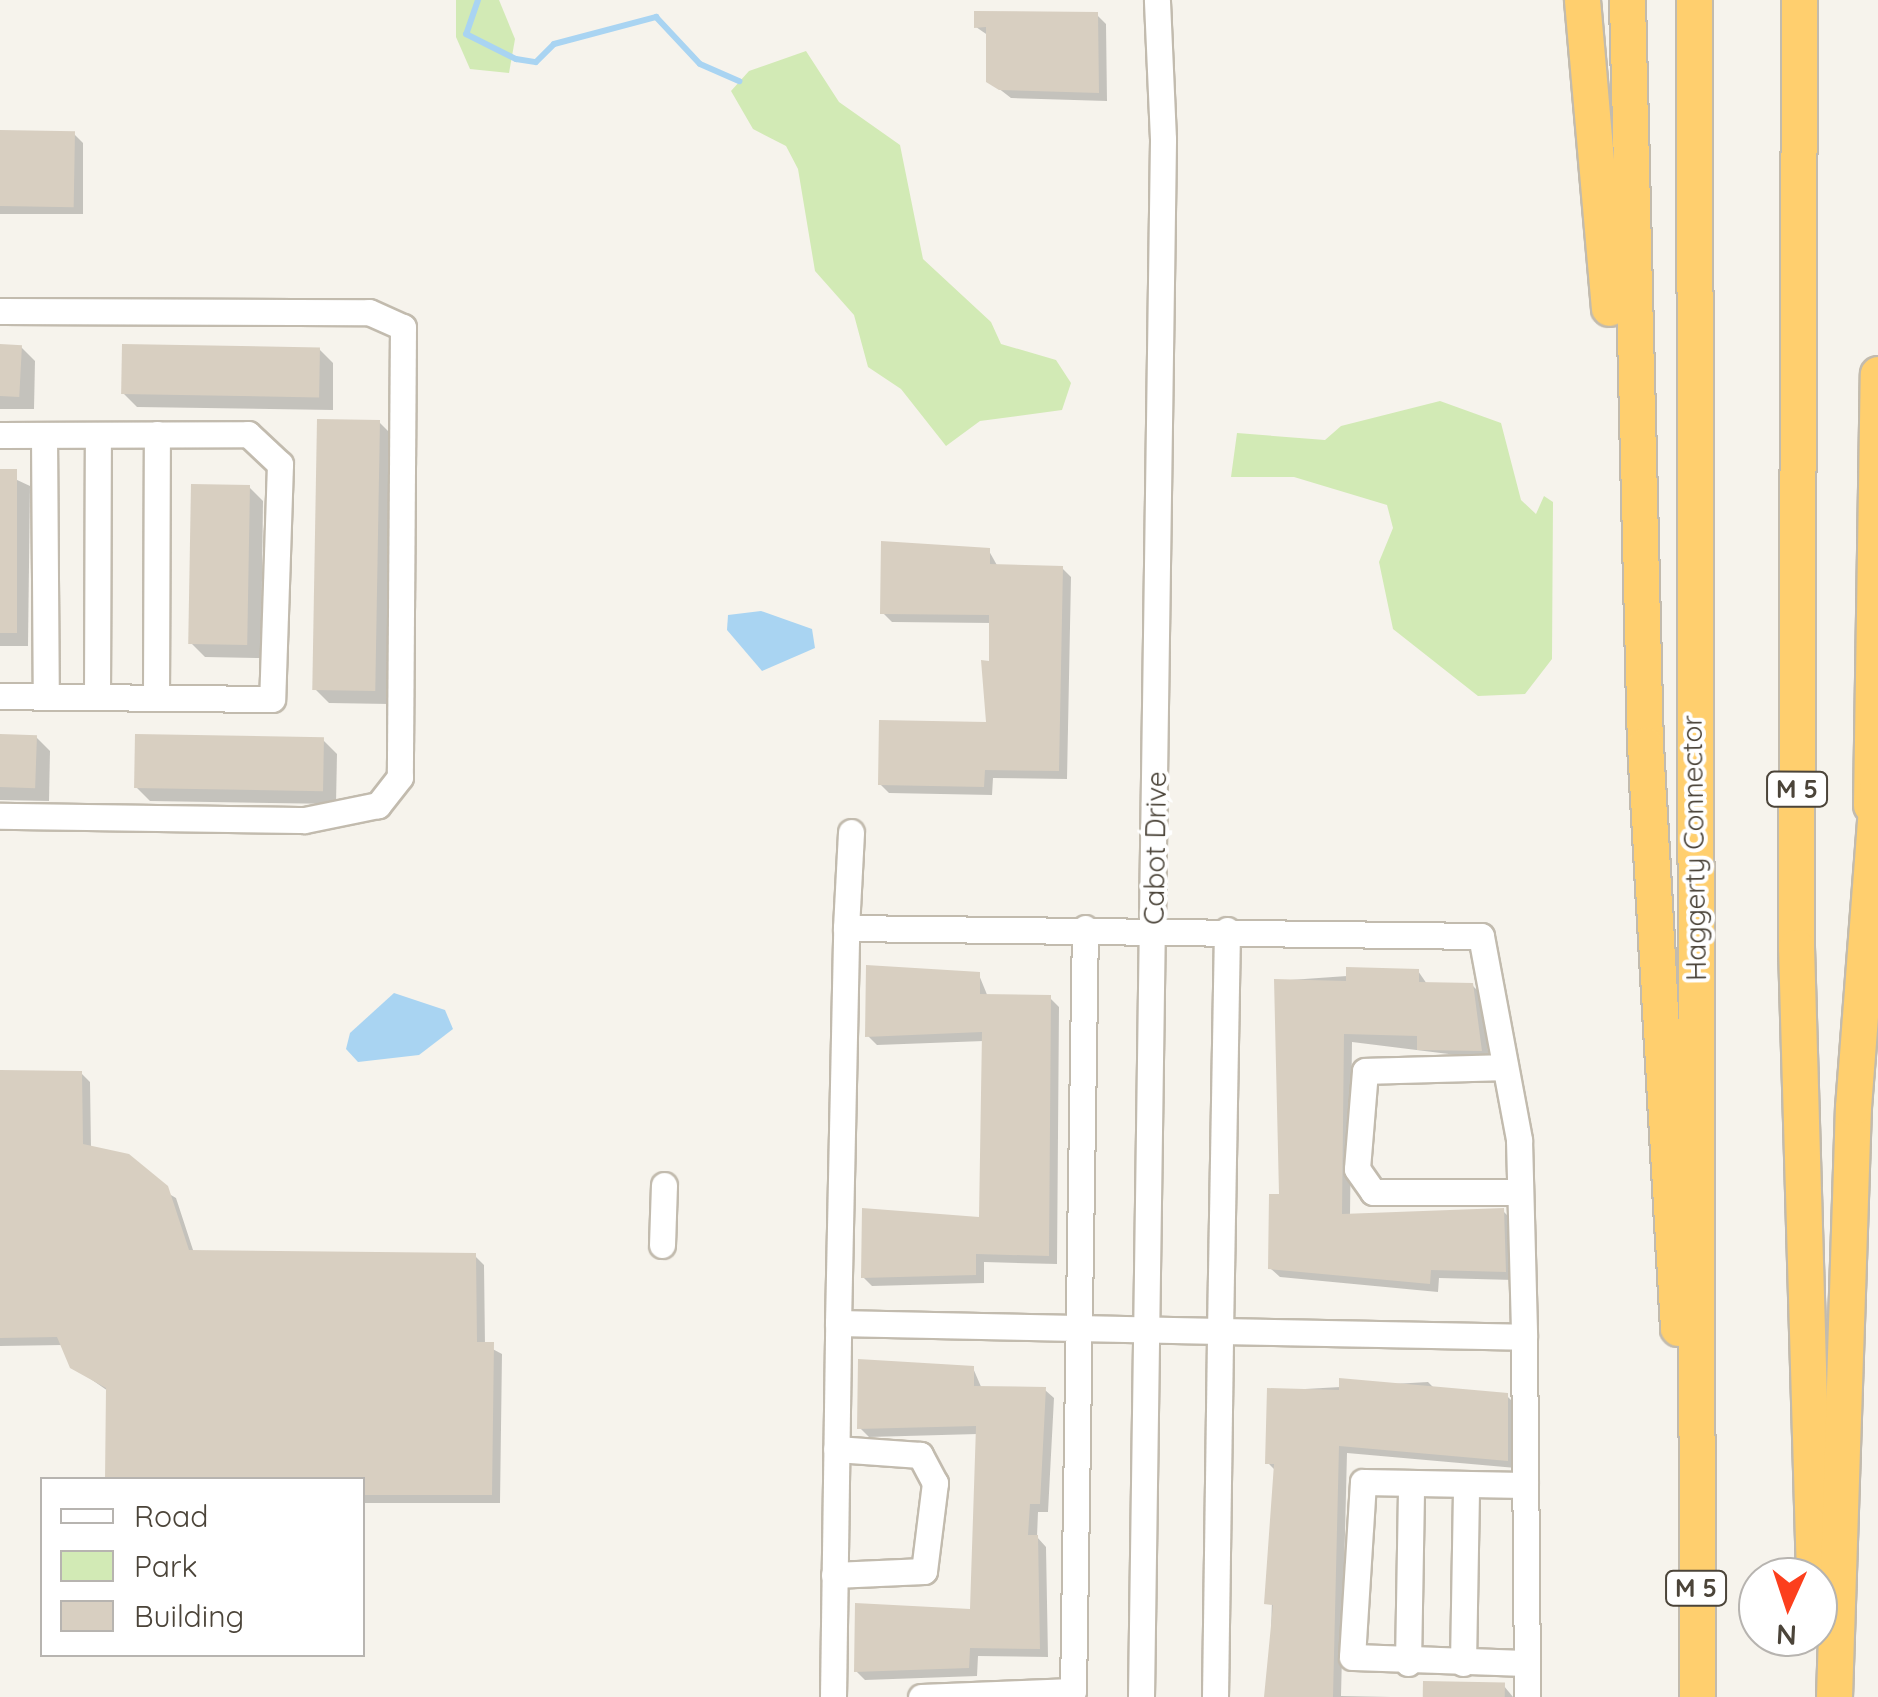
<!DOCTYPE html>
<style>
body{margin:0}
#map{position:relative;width:1878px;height:1697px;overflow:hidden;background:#f6f3ec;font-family:Quicksand,sans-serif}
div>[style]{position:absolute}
.green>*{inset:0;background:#d2eab5}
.water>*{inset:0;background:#a9d4f2}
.shadow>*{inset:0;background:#0003}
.stream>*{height:6px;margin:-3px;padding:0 3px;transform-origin:3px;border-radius:3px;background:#a9d4f2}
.building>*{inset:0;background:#d8cfc1;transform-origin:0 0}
.roads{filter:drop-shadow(2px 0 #c2bbae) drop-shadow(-2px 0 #c2bbae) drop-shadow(0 2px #c2bbae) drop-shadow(0 -2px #c2bbae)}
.minor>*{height:25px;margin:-12.5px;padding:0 12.5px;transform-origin:12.5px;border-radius:12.5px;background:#fff}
.highway>*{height:35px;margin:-17.5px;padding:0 17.5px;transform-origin:17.5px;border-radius:17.5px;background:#ffcf6e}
span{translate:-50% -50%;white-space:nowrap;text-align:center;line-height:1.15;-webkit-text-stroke:8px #fff;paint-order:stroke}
.shield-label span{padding:2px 8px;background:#fff;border:2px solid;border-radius:8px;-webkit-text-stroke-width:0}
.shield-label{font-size:25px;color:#4b4439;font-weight:700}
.street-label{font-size:28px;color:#4b4439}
.legend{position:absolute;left:40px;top:1477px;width:325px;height:180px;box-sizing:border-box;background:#fff;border:2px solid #b7b4b0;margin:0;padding:12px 18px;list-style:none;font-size:30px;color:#4b4439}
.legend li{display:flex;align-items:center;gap:20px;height:50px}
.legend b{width:50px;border:2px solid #b7b4b0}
.north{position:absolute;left:1738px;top:1557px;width:100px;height:100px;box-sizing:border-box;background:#fff;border:2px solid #b7b4b0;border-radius:50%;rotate:183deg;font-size:28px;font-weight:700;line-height:40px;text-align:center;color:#4b4439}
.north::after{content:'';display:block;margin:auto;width:35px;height:45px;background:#fc3f1d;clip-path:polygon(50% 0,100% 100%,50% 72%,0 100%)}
</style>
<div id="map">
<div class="green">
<i style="clip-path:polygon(456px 0,499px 0,515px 39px,509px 73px,470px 69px,456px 37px)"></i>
<i style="clip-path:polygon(806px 51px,839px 102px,900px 145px,923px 259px,991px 322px,1001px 344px,1056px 360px,1071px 383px,1062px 410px,980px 421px,946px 446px,901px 389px,868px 367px,854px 315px,815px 271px,798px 169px,786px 146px,753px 129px,731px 91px,749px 71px)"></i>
<i style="clip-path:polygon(1440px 401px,1501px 423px,1521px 500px,1536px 514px,1544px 496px,1553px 502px,1552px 659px,1525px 694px,1478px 696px,1393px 629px,1379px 562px,1393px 528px,1387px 505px,1294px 477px,1231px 477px,1237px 433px,1325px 440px,1341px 426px)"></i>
</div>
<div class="water">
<i style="clip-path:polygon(761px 611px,812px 629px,815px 648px,762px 671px,727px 630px,728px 615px)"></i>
<i style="clip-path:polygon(394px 993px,445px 1010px,453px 1029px,419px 1055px,358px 1062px,346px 1049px,350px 1033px)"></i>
</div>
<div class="shadow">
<i style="clip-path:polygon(1097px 15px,1106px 24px,1107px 101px,1011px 98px,989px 81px,989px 36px,976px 27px)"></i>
<i style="clip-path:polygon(0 133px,74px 134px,83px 143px,83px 214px,0 214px)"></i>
<i style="clip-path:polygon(0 347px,21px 347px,35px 361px,34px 409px,0 409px)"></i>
<i style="clip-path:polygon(319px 349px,333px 363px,333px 410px,137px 407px,123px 393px)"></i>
<i style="clip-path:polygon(379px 422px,393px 436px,389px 704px,329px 703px,315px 689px)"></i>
<i style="clip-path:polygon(0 472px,30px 486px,28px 646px,0 646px)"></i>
<i style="clip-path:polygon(249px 487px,263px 501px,261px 658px,205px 657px,191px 643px)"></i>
<i style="clip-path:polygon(989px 551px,998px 567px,1062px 568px,1071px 577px,1067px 779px,993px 778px,992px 795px,889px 793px,880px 784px,989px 724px,992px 623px,892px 622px,883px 613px)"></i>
<i style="clip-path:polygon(0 737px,36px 737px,50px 751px,49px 801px,0 800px)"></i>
<i style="clip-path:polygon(323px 740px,337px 754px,336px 804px,150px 801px,136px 787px)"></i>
<i style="clip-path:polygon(1418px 971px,1427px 984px,1472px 985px,1481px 994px,1489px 1059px,1352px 1042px,1350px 1216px,1503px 1211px,1512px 1220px,1514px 1280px,1439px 1278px,1438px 1292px,1280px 1277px,1270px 1268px,1281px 1197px,1276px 981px)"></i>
<i style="clip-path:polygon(979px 975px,988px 997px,1050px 998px,1059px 1007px,1057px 1264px,984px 1262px,984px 1283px,872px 1286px,863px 1277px,981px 1219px,984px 1041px,877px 1045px,868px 1036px)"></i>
<i style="clip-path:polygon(0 1072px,81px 1073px,90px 1082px,91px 1148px,176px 1198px,194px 1253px,475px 1256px,484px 1265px,485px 1345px,502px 1354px,500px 1503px,362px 1503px,362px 1480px,108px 1391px,72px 1366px,63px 1345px,0 1346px)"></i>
<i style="clip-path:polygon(973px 1368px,982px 1389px,1045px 1390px,1054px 1398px,1048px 1512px,1038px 1512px,1037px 1537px,1046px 1547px,1048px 1657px,978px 1656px,977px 1676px,865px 1680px,856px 1671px,973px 1612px,978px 1434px,869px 1437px,860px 1428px)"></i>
<i style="clip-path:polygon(1428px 1382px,1437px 1391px,1507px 1396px,1516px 1405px,1516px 1468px,1347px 1453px,1341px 1696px,1392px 1697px,1269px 1697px,1276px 1471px,1268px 1463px,1269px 1391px)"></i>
<i style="clip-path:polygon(1504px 1686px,1513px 1697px,1425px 1697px)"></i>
</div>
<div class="stream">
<i style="left:478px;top:0;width:36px;rotate:109deg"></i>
<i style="left:466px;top:34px;width:56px;rotate:26.6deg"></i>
<i style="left:516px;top:59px;width:20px;rotate:9deg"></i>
<i style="left:536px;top:62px;width:25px;rotate:-45deg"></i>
<i style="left:554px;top:44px;width:106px;rotate:-14.8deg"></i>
<i style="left:656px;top:17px;width:64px;rotate:46.9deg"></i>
<i style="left:700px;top:64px;width:43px;rotate:23.6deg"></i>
</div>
<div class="building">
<i style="clip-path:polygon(974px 11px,1098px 12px,1099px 93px,999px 90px,986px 82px,986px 27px,974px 28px)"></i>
<i style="left:0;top:130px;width:75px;height:76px;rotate:1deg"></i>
<i style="left:0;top:344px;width:22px;height:52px;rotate:3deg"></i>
<i style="left:122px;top:344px;width:198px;height:50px;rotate:1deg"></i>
<i style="left:317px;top:419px;width:63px;height:271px;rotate:1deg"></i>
<i style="left:0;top:469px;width:17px;height:164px"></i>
<i style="left:191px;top:484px;width:59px;height:160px;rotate:1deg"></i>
<i style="clip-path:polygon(881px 541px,990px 548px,990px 564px,1063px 566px,1059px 771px,985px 770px,984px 787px,878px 785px,879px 720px,986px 722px,981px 660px,989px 661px,989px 615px,880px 614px)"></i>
<i style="left:0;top:734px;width:37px;height:53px;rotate:2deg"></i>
<i style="left:135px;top:734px;width:189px;height:54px;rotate:1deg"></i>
<i style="clip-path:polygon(866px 965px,980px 972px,980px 994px,1051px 995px,1049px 1256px,976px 1254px,976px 1275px,861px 1278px,862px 1208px,979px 1217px,982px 1032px,865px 1037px)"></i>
<i style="clip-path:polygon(1346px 967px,1419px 969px,1419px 982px,1473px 983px,1482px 1051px,1417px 1050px,1417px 1036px,1344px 1034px,1342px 1214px,1504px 1208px,1506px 1272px,1431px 1270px,1430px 1284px,1268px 1269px,1269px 1194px,1279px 1194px,1274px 979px,1346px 981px)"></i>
<i style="clip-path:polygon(0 1070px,82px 1071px,83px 1144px,129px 1154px,168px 1186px,189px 1250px,476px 1253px,477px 1342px,494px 1342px,492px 1495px,362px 1495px,362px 1480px,105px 1480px,106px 1388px,70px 1368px,57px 1337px,0 1338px)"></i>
<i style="clip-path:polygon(858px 1359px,974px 1366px,974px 1386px,1046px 1387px,1040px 1504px,1030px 1504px,1028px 1535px,1038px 1535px,1040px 1649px,970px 1648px,969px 1668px,854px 1672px,855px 1603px,970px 1609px,976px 1426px,857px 1429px)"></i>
<i style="clip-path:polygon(1339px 1378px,1508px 1393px,1508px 1461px,1339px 1446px,1333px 1697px,1264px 1697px,1273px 1605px,1264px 1604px,1274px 1464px,1265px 1464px,1267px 1388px,1339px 1390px)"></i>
<i style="left:1423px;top:1681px;width:82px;height:16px;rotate:1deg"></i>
</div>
<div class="roads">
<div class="minor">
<i style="left:0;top:311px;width:369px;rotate:0.2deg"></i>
<i style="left:369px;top:312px;width:37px;rotate:24deg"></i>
<i style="left:403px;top:327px;width:450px;rotate:90.4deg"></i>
<i style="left:400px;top:777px;width:36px;rotate:128deg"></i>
<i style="left:378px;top:805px;width:76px;rotate:168.5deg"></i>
<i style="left:304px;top:820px;width:304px;rotate:-179.2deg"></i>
<i style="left:0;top:435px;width:248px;rotate:-0.2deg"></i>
<i style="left:248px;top:434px;width:44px;rotate:43.2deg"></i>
<i style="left:280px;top:464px;width:235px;rotate:91.9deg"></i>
<i style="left:272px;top:699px;width:272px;rotate:-179.4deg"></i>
<i style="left:44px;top:435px;width:262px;rotate:89.6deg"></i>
<i style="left:97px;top:697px;width:262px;rotate:-89.8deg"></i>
<i style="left:156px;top:697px;width:263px;rotate:-89.8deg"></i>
<i style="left:846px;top:928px;width:96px;rotate:-87deg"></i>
<i style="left:1227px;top:930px;width:401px;rotate:91deg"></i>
<i style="left:1220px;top:1331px;width:304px;rotate:1.1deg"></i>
<i style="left:1524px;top:1337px;width:360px;rotate:89.5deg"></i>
<i style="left:1505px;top:1067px;width:140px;rotate:178.4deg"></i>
<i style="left:1365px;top:1071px;width:98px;rotate:94.7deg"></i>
<i style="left:1357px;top:1169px;width:28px;rotate:55deg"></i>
<i style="left:1373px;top:1192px;width:147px"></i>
<i style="left:662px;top:1245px;width:60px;rotate:-88.1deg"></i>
<i style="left:1525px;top:1485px;width:162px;rotate:-178.9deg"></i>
<i style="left:1363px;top:1482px;width:175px;rotate:93.6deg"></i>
<i style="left:1352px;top:1657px;width:175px;rotate:2deg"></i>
<i style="left:834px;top:1575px;width:90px;rotate:-2.5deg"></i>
<i style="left:924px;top:1571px;width:89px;rotate:-82.9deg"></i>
<i style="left:935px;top:1483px;width:32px;rotate:-118deg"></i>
<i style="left:920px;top:1455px;width:84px;rotate:-175.9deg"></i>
<i style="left:1408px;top:1663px;width:180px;rotate:-89deg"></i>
<i style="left:1463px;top:1663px;width:179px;rotate:-89deg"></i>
<i style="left:833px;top:1697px;width:374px;rotate:-89.2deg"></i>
<i style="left:921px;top:1697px;width:152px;rotate:-2.3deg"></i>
<i style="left:1073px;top:1691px;width:763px;rotate:-89.1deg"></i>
<i style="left:1141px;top:1697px;width:1558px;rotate:-89.19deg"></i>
<i style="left:1163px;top:139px;width:139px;rotate:-92.5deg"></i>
<i style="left:1215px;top:1697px;width:366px;rotate:-89.2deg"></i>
<i style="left:1220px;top:1331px;width:382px;rotate:-178.8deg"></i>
<i style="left:838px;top:1323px;width:395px;rotate:-88.8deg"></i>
<i style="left:846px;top:928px;width:635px;rotate:0.72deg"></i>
<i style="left:1481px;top:936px;width:208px;rotate:79.4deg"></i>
<i style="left:1519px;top:1140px;width:197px;rotate:88.5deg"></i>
</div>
<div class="highway">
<i style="left:1582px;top:0;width:309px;rotate:85deg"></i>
<i style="left:1627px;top:0;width:745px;rotate:88.62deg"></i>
<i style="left:1645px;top:745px;width:584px;rotate:86.76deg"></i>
<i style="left:1694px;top:0;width:1697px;rotate:89.9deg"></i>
<i style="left:1799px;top:0;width:947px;rotate:90.18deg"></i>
<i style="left:1796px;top:947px;width:630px;rotate:88.36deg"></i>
<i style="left:1871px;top:805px;width:431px;rotate:-89.1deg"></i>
<i style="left:1834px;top:1697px;width:590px;rotate:-88.16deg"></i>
<i style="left:1853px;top:1107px;width:325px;rotate:-85.6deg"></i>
</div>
</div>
<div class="shield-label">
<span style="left:1797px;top:789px">M 5</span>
<span style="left:1696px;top:1588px">M 5</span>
</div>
<div class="street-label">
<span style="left:1155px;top:848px;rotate:-89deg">Cabot Drive</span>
<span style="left:1694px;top:848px;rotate:-91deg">Haggerty Connector</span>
</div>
<ul class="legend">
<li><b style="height:12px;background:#fff"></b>Road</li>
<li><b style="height:28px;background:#d2eab5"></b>Park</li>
<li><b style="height:28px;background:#d8cfc1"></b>Building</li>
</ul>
<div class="north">N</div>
</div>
